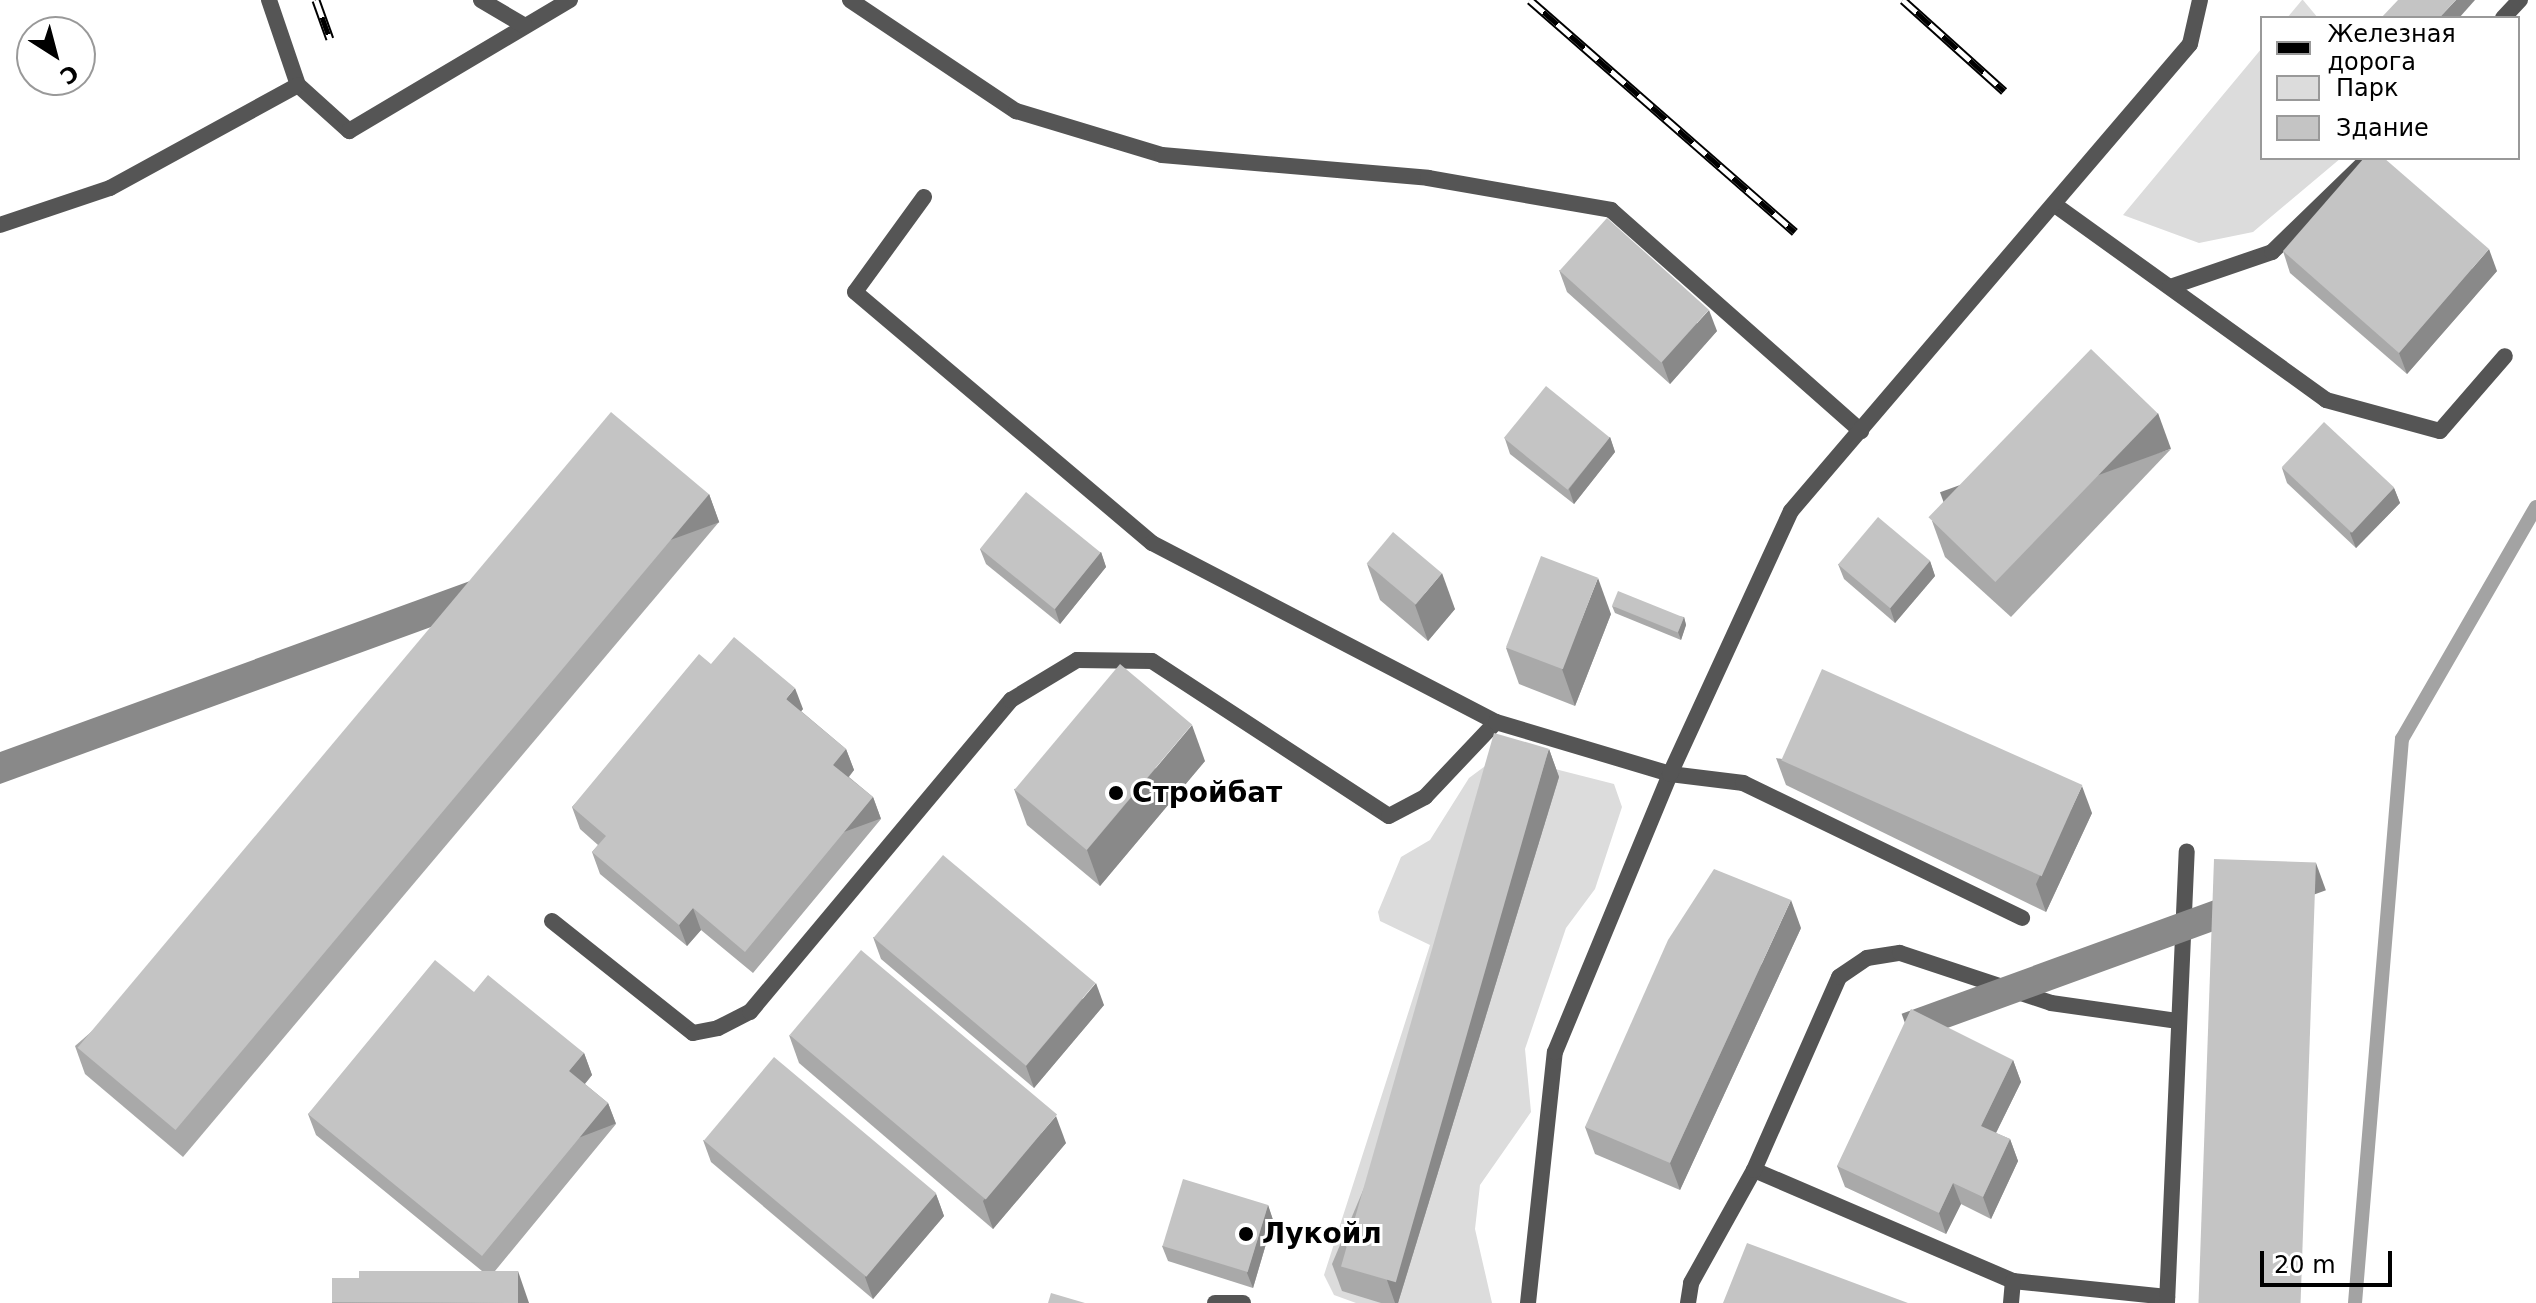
<!DOCTYPE html>
<meta charset="utf-8">
<style>
body{margin:0}
#map{position:relative;width:2536px;height:1303px;overflow:hidden;background:#fff;font-family:"DejaVu Sans",sans-serif}
div>[style]{position:absolute}
.green>*{inset:0;background:#dcdcdc}
.stream>*{height:14px;margin:-7px;padding:0 7px;transform-origin:7px;border-radius:7px;background:#a3a3a3}
.service>*{height:16px;margin:-8px;padding:0 8px;transform-origin:8px;border-radius:8px;background:#555}
.rail>*{height:9px;margin-top:-4.5px;transform-origin:0;background:repeating-linear-gradient(90deg,#fff 0 18px,#000 0 36px);box-sizing:border-box;border-block:2px solid #000}
.wall>*{inset:0;background:#a9a9a9}
.shaded-wall>*{inset:0;background:#898989;transform-origin:0 0}
.building>*{inset:0;background:#c4c4c4;transform-origin:0 0}
.dots>*{width:22px;height:22px;translate:-50% -50%;box-sizing:border-box;border:4px solid #fff;border-radius:50%}
span{translate:-50% -50%;white-space:nowrap;text-align:center;line-height:1.15;-webkit-text-stroke:6px #fff;paint-order:stroke}
.poi-label{font-size:28px;color:#000;font-weight:700}
.left{translate:0 -50%;text-align:left}
.legend{position:absolute;left:2260px;top:16px;width:260px;height:144px;box-sizing:border-box;background:#fff;border:2px solid #999;margin:0;padding:10px 14px;list-style:none;font-size:24px;color:#000}
.legend li{display:flex;align-items:center;gap:16px;height:40px}
.legend b{width:40px;border:2px solid #999}
.north{position:absolute;left:16px;top:16px;width:80px;height:80px;box-sizing:border-box;background:#fff;border:2px solid #999;border-radius:50%;rotate:144deg;font-size:22px;font-weight:700;line-height:32px;text-align:center;color:#000}
.north::after{content:'';display:block;margin:auto;width:28px;height:36px;background:#000;clip-path:polygon(50% 0,100% 100%,50% 72%,0 100%)}
.scale{position:absolute;left:2260px;top:1251px;width:132px;height:36px;box-sizing:border-box;border:4px solid #000;border-top:0;padding-left:10px;font-size:24px;line-height:28px;white-space:nowrap;color:#000;-webkit-text-stroke:6px #fff;paint-order:stroke}
</style>
<div id="map">
<div class="green">
<i style="clip-path:polygon(2302px 0,2303px 0,2318px 18px,2287px 18px)"></i>
<i style="clip-path:polygon(2262px 48px,2262px 158px,2341px 158px,2253px 232px,2199px 243px,2123px 215px)"></i>
<i style="clip-path:polygon(1500px 755px,1614px 784px,1622px 807px,1595px 889px,1566px 928px,1525px 1049px,1531px 1112px,1480px 1185px,1475px 1229px,1492px 1303px,1356px 1303px,1334px 1295px,1324px 1275px,1430px 945px,1380px 921px,1378px 912px,1401px 857px,1430px 840px,1469px 778px)"></i>
</div>
<div class="stream">
<i style="left:2355px;top:1303px;width:566px;rotate:-85.24deg"></i>
<i style="left:2402px;top:739px;width:268px;rotate:-60deg"></i>
</div>
<div class="service">
<i style="left:269px;top:0;width:90px;rotate:71.2deg"></i>
<i style="left:298px;top:85px;width:69px;rotate:42deg"></i>
<i style="left:349px;top:131px;width:257px;rotate:-30.7deg"></i>
<i style="left:481px;top:0;width:51px;rotate:30.6deg"></i>
<i style="left:850px;top:0;width:200px;rotate:33.8deg"></i>
<i style="left:1016px;top:111px;width:152px;rotate:16.8deg"></i>
<i style="left:1162px;top:155px;width:267px;rotate:4.9deg"></i>
<i style="left:1428px;top:178px;width:186px;rotate:9.9deg"></i>
<i style="left:1611px;top:210px;width:334px;rotate:41.5deg"></i>
<i style="left:2503px;top:18px;width:25px;rotate:-47deg"></i>
<i style="left:924px;top:197px;width:117px;rotate:126deg"></i>
<i style="left:855px;top:292px;width:389px;rotate:40.2deg"></i>
<i style="left:1152px;top:543px;width:388px;rotate:27.5deg"></i>
<i style="left:2055px;top:205px;width:334px;rotate:35.7deg"></i>
<i style="left:2326px;top:400px;width:118px;rotate:15.2deg"></i>
<i style="left:2440px;top:431px;width:99px;rotate:-49.1deg"></i>
<i style="left:0;top:225px;width:116px;rotate:-18.6deg"></i>
<i style="left:110px;top:188px;width:214px;rotate:-28.7deg"></i>
<i style="left:2170px;top:287px;width:108px;rotate:-18.9deg"></i>
<i style="left:2272px;top:252px;width:135px;rotate:-44.1deg"></i>
<i style="left:552px;top:921px;width:180px;rotate:38.5deg"></i>
<i style="left:693px;top:1033px;width:25px;rotate:-11deg"></i>
<i style="left:718px;top:1028px;width:36px;rotate:-27deg"></i>
<i style="left:750px;top:1012px;width:407px;rotate:-50.1deg"></i>
<i style="left:1011px;top:700px;width:77px;rotate:-31.2deg"></i>
<i style="left:1077px;top:660px;width:75px;rotate:0.8deg"></i>
<i style="left:1152px;top:661px;width:283px;rotate:33.2deg"></i>
<i style="left:1389px;top:816px;width:41px;rotate:-27.8deg"></i>
<i style="left:1425px;top:797px;width:103px;rotate:-46.6deg"></i>
<i style="left:1496px;top:722px;width:182px;rotate:16.6deg"></i>
<i style="left:1670px;top:774px;width:74px;rotate:7deg"></i>
<i style="left:1743px;top:783px;width:310px;rotate:25.8deg"></i>
<i style="left:1754px;top:1170px;width:282px;rotate:23.2deg"></i>
<i style="left:2013px;top:1281px;width:155px;rotate:5.9deg"></i>
<i style="left:1215px;top:1303px;width:28px"></i>
<i style="left:1528px;top:1303px;width:252px;rotate:-83.9deg"></i>
<i style="left:1555px;top:1052px;width:301px;rotate:-67.5deg"></i>
<i style="left:1670px;top:774px;width:289px;rotate:-65.3deg"></i>
<i style="left:1791px;top:511px;width:614px;rotate:-49.49deg"></i>
<i style="left:2190px;top:44px;width:45px;rotate:-77.2deg"></i>
<i style="left:1688px;top:1303px;width:20px;rotate:-81deg"></i>
<i style="left:1691px;top:1283px;width:129px;rotate:-60.9deg"></i>
<i style="left:1754px;top:1170px;width:211px;rotate:-66.2deg"></i>
<i style="left:1839px;top:977px;width:34px;rotate:-34deg"></i>
<i style="left:1867px;top:958px;width:33px;rotate:-9deg"></i>
<i style="left:1900px;top:953px;width:159px;rotate:18.3deg"></i>
<i style="left:2051px;top:1003px;width:127px;rotate:8.1deg"></i>
<i style="left:2011px;top:1303px;width:22px;rotate:-85deg"></i>
<i style="left:2167px;top:1303px;width:452px;rotate:-87.5deg"></i>
</div>
<div class="rail">
<i style="left:316px;top:0;width:41px;rotate:70.3deg"></i>
<i style="left:1530px;top:0;width:352px;rotate:41.2deg"></i>
<i style="left:1903px;top:0;width:136px;rotate:42deg"></i>
</div>
<div class="wall">
<i style="clip-path:polygon(2283px 251px,2497px 271px,2407px 374px,2290px 273px)"></i>
<i style="clip-path:polygon(1559px 270px,1717px 331px,1670px 384px,1567px 292px)"></i>
<i style="clip-path:polygon(1610px 437px,1615px 452px,1574px 504px,1510px 454px,1505px 439px)"></i>
<i style="clip-path:polygon(2171px 449px,2011px 617px,1945px 557px,1932px 521px)"></i>
<i style="clip-path:polygon(2282px 468px,2394px 488px,2400px 503px,2356px 548px,2287px 483px)"></i>
<i style="clip-path:polygon(709px 494px,719px 522px,183px 1157px,85px 1074px,75px 1046px)"></i>
<i style="clip-path:polygon(980px 549px,1101px 552px,1106px 567px,1060px 624px,986px 564px)"></i>
<i style="clip-path:polygon(1930px 561px,1935px 576px,1895px 623px,1844px 579px,1838px 564px)"></i>
<i style="clip-path:polygon(1367px 564px,1455px 609px,1428px 641px,1380px 600px)"></i>
<i style="clip-path:polygon(1612px 606px,1684px 617px,1686px 625px,1681px 640px,1615px 613px)"></i>
<i style="clip-path:polygon(1611px 614px,1575px 706px,1519px 684px,1506px 648px)"></i>
<i style="clip-path:polygon(711px 664px,803px 709px,801px 711px,846px 749px,854px 770px,849px 777px,873px 797px,881px 819px,753px 973px,701px 930px,687px 946px,600px 874px,592px 852px,598px 845px,580px 829px,572px 807px)"></i>
<i style="clip-path:polygon(1549px 749px,1559px 777px,1398px 1303px,1381px 1303px,1342px 1291px,1332px 1264px)"></i>
<i style="clip-path:polygon(1776px 758px,2092px 813px,2046px 912px,1786px 785px)"></i>
<i style="clip-path:polygon(1205px 761px,1100px 886px,1027px 825px,1014px 789px)"></i>
<i style="clip-path:polygon(1801px 928px,1680px 1190px,1595px 1154px,1585px 1127px)"></i>
<i style="clip-path:polygon(873px 937px,1104px 1005px,1034px 1088px,881px 959px)"></i>
<i style="clip-path:polygon(474px 992px,584px 1053px,592px 1075px,585px 1084px,608px 1103px,616px 1124px,495px 1271px,529px 1303px,332px 1303px,332px 1278px,359px 1278px,482px 1271px,316px 1135px,308px 1114px)"></i>
<i style="clip-path:polygon(789px 1035px,1066px 1143px,993px 1229px,799px 1063px)"></i>
<i style="clip-path:polygon(2013px 1060px,2021px 1082px,1996px 1133px,2010px 1139px,2018px 1161px,1991px 1219px,1961px 1204px,1946px 1234px,1845px 1187px,1837px 1166px)"></i>
<i style="clip-path:polygon(703px 1140px,936px 1194px,944px 1216px,873px 1299px,711px 1162px)"></i>
<i style="clip-path:polygon(1268px 1205px,1273px 1220px,1253px 1288px,1168px 1261px,1162px 1246px)"></i>
</div>
<div class="shaded-wall">
<i style="clip-path:polygon(2456px 0,2475px 0,2459px 18px,2439px 18px)"></i>
<i style="clip-path:polygon(2489px 249px,2497px 271px,2407px 374px,2399px 353px)"></i>
<i style="clip-path:polygon(1709px 310px,1717px 331px,1670px 384px,1662px 362px)"></i>
<i style="left:2158px;top:413px;width:38px;height:232px;rotate:70deg"></i>
<i style="clip-path:polygon(1610px 437px,1615px 452px,1574px 504px,1569px 489px)"></i>
<i style="clip-path:polygon(2394px 488px,2400px 503px,2356px 548px,2350px 533px)"></i>
<i style="left:709px;top:494px;width:30px;height:831px;rotate:70deg"></i>
<i style="clip-path:polygon(1101px 552px,1106px 567px,1060px 624px,1055px 609px)"></i>
<i style="clip-path:polygon(1930px 561px,1935px 576px,1895px 623px,1890px 608px)"></i>
<i style="clip-path:polygon(1442px 573px,1455px 609px,1428px 641px,1415px 605px)"></i>
<i style="clip-path:polygon(1598px 578px,1611px 614px,1575px 706px,1562px 669px)"></i>
<i style="clip-path:polygon(1684px 617px,1686px 625px,1681px 640px,1678px 632px)"></i>
<i style="clip-path:polygon(795px 688px,803px 709px,794px 720px,786px 699px)"></i>
<i style="clip-path:polygon(1192px 725px,1205px 761px,1100px 886px,1087px 850px)"></i>
<i style="clip-path:polygon(846px 749px,854px 770px,841px 786px,833px 765px)"></i>
<i style="clip-path:polygon(1549px 749px,1559px 777px,1398px 1303px,1395px 1303px,1387px 1280px)"></i>
<i style="clip-path:polygon(2082px 786px,2092px 813px,2046px 912px,2036px 884px)"></i>
<i style="left:873px;top:797px;width:23px;height:201px;rotate:70deg"></i>
<i style="left:2316px;top:863px;width:29px;height:441px;rotate:70deg"></i>
<i style="clip-path:polygon(1791px 900px,1801px 928px,1680px 1190px,1670px 1163px)"></i>
<i style="clip-path:polygon(693px 908px,701px 930px,687px 946px,679px 925px)"></i>
<i style="clip-path:polygon(1096px 983px,1104px 1005px,1034px 1088px,1026px 1066px)"></i>
<i style="clip-path:polygon(584px 1053px,592px 1075px,577px 1093px,569px 1071px)"></i>
<i style="clip-path:polygon(2013px 1060px,2021px 1082px,1989px 1147px,1981px 1126px)"></i>
<i style="left:608px;top:1103px;width:22px;height:198px;rotate:69deg"></i>
<i style="clip-path:polygon(1056px 1116px,1066px 1143px,993px 1229px,983px 1201px)"></i>
<i style="clip-path:polygon(2010px 1139px,2018px 1161px,1991px 1219px,1983px 1197px)"></i>
<i style="clip-path:polygon(1953px 1183px,1961px 1204px,1946px 1234px,1939px 1213px)"></i>
<i style="clip-path:polygon(936px 1194px,944px 1216px,873px 1299px,865px 1277px)"></i>
<i style="clip-path:polygon(1268px 1205px,1273px 1220px,1253px 1288px,1247px 1273px)"></i>
<i style="clip-path:polygon(518px 1271px,529px 1303px,518px 1303px)"></i>
</div>
<div class="building">
<i style="clip-path:polygon(2398px 0,2456px 0,2439px 18px,2381px 18px)"></i>
<i style="clip-path:polygon(2364px 158px,2384px 158px,2489px 249px,2399px 353px,2283px 251px)"></i>
<i style="left:1607px;top:218px;width:137px;height:71px;rotate:42deg"></i>
<i style="left:2091px;top:349px;width:93px;height:234px;rotate:44deg"></i>
<i style="left:1546px;top:386px;width:82px;height:67px;rotate:39deg"></i>
<i style="left:611px;top:412px;width:128px;height:830px;rotate:40deg"></i>
<i style="left:2324px;top:422px;width:96px;height:62px;rotate:43deg"></i>
<i style="left:1026px;top:492px;width:96px;height:73px;rotate:39deg"></i>
<i style="left:1878px;top:517px;width:68px;height:62px;rotate:40deg"></i>
<i style="left:1393px;top:532px;width:64px;height:41px;rotate:40deg"></i>
<i style="left:1541px;top:556px;width:61px;height:98px;rotate:21deg"></i>
<i style="left:1618px;top:591px;width:71px;height:16px;rotate:22deg"></i>
<i style="clip-path:polygon(734px 637px,795px 688px,786px 699px,846px 749px,833px 765px,873px 797px,745px 952px,693px 908px,679px 925px,592px 852px,606px 836px,572px 807px,699px 654px,711px 664px)"></i>
<i style="left:1120px;top:664px;width:94px;height:164px;rotate:40deg"></i>
<i style="left:1822px;top:669px;width:285px;height:100px;rotate:24deg"></i>
<i style="left:1494px;top:733px;width:57px;height:555px;rotate:16deg"></i>
<i style="left:943px;top:855px;width:199px;height:108px;rotate:40deg"></i>
<i style="left:2214px;top:859px;width:102px;height:446px;rotate:2deg"></i>
<i style="clip-path:polygon(1714px 869px,1791px 900px,1670px 1163px,1585px 1127px,1668px 940px)"></i>
<i style="left:861px;top:950px;width:256px;height:111px;rotate:40deg"></i>
<i style="clip-path:polygon(435px 960px,474px 992px,488px 975px,584px 1053px,569px 1071px,608px 1103px,482px 1256px,308px 1114px)"></i>
<i style="clip-path:polygon(1911px 1009px,2013px 1060px,1981px 1126px,2010px 1139px,1983px 1197px,1953px 1183px,1939px 1213px,1837px 1166px)"></i>
<i style="left:774px;top:1057px;width:212px;height:109px;rotate:40deg"></i>
<i style="left:1183px;top:1179px;width:89px;height:70px;rotate:17deg"></i>
<i style="clip-path:polygon(1747px 1243px,1908px 1303px,1723px 1303px)"></i>
<i style="clip-path:polygon(359px 1271px,518px 1271px,518px 1303px,332px 1302px,332px 1278px,359px 1278px)"></i>
<i style="clip-path:polygon(1051px 1293px,1085px 1303px,1048px 1303px)"></i>
</div>
<div class="dots">
<i style="left:1116px;top:793px;background:#000"></i>
<i style="left:1246px;top:1234px;background:#000"></i>
</div>
<div class="poi-label">
<span class="left" style="left:1132px;top:793px">Стройбат</span>
<span class="left" style="left:1262px;top:1234px">Лукойл</span>
</div>
<ul class="legend">
<li><b style="height:10px;background:#000"></b>Железная дорога</li>
<li><b style="height:22px;background:#dcdcdc"></b>Парк</li>
<li><b style="height:22px;background:#c4c4c4"></b>Здание</li>
</ul>
<div class="north">С</div>
<div class="scale">20 m</div>
</div>
